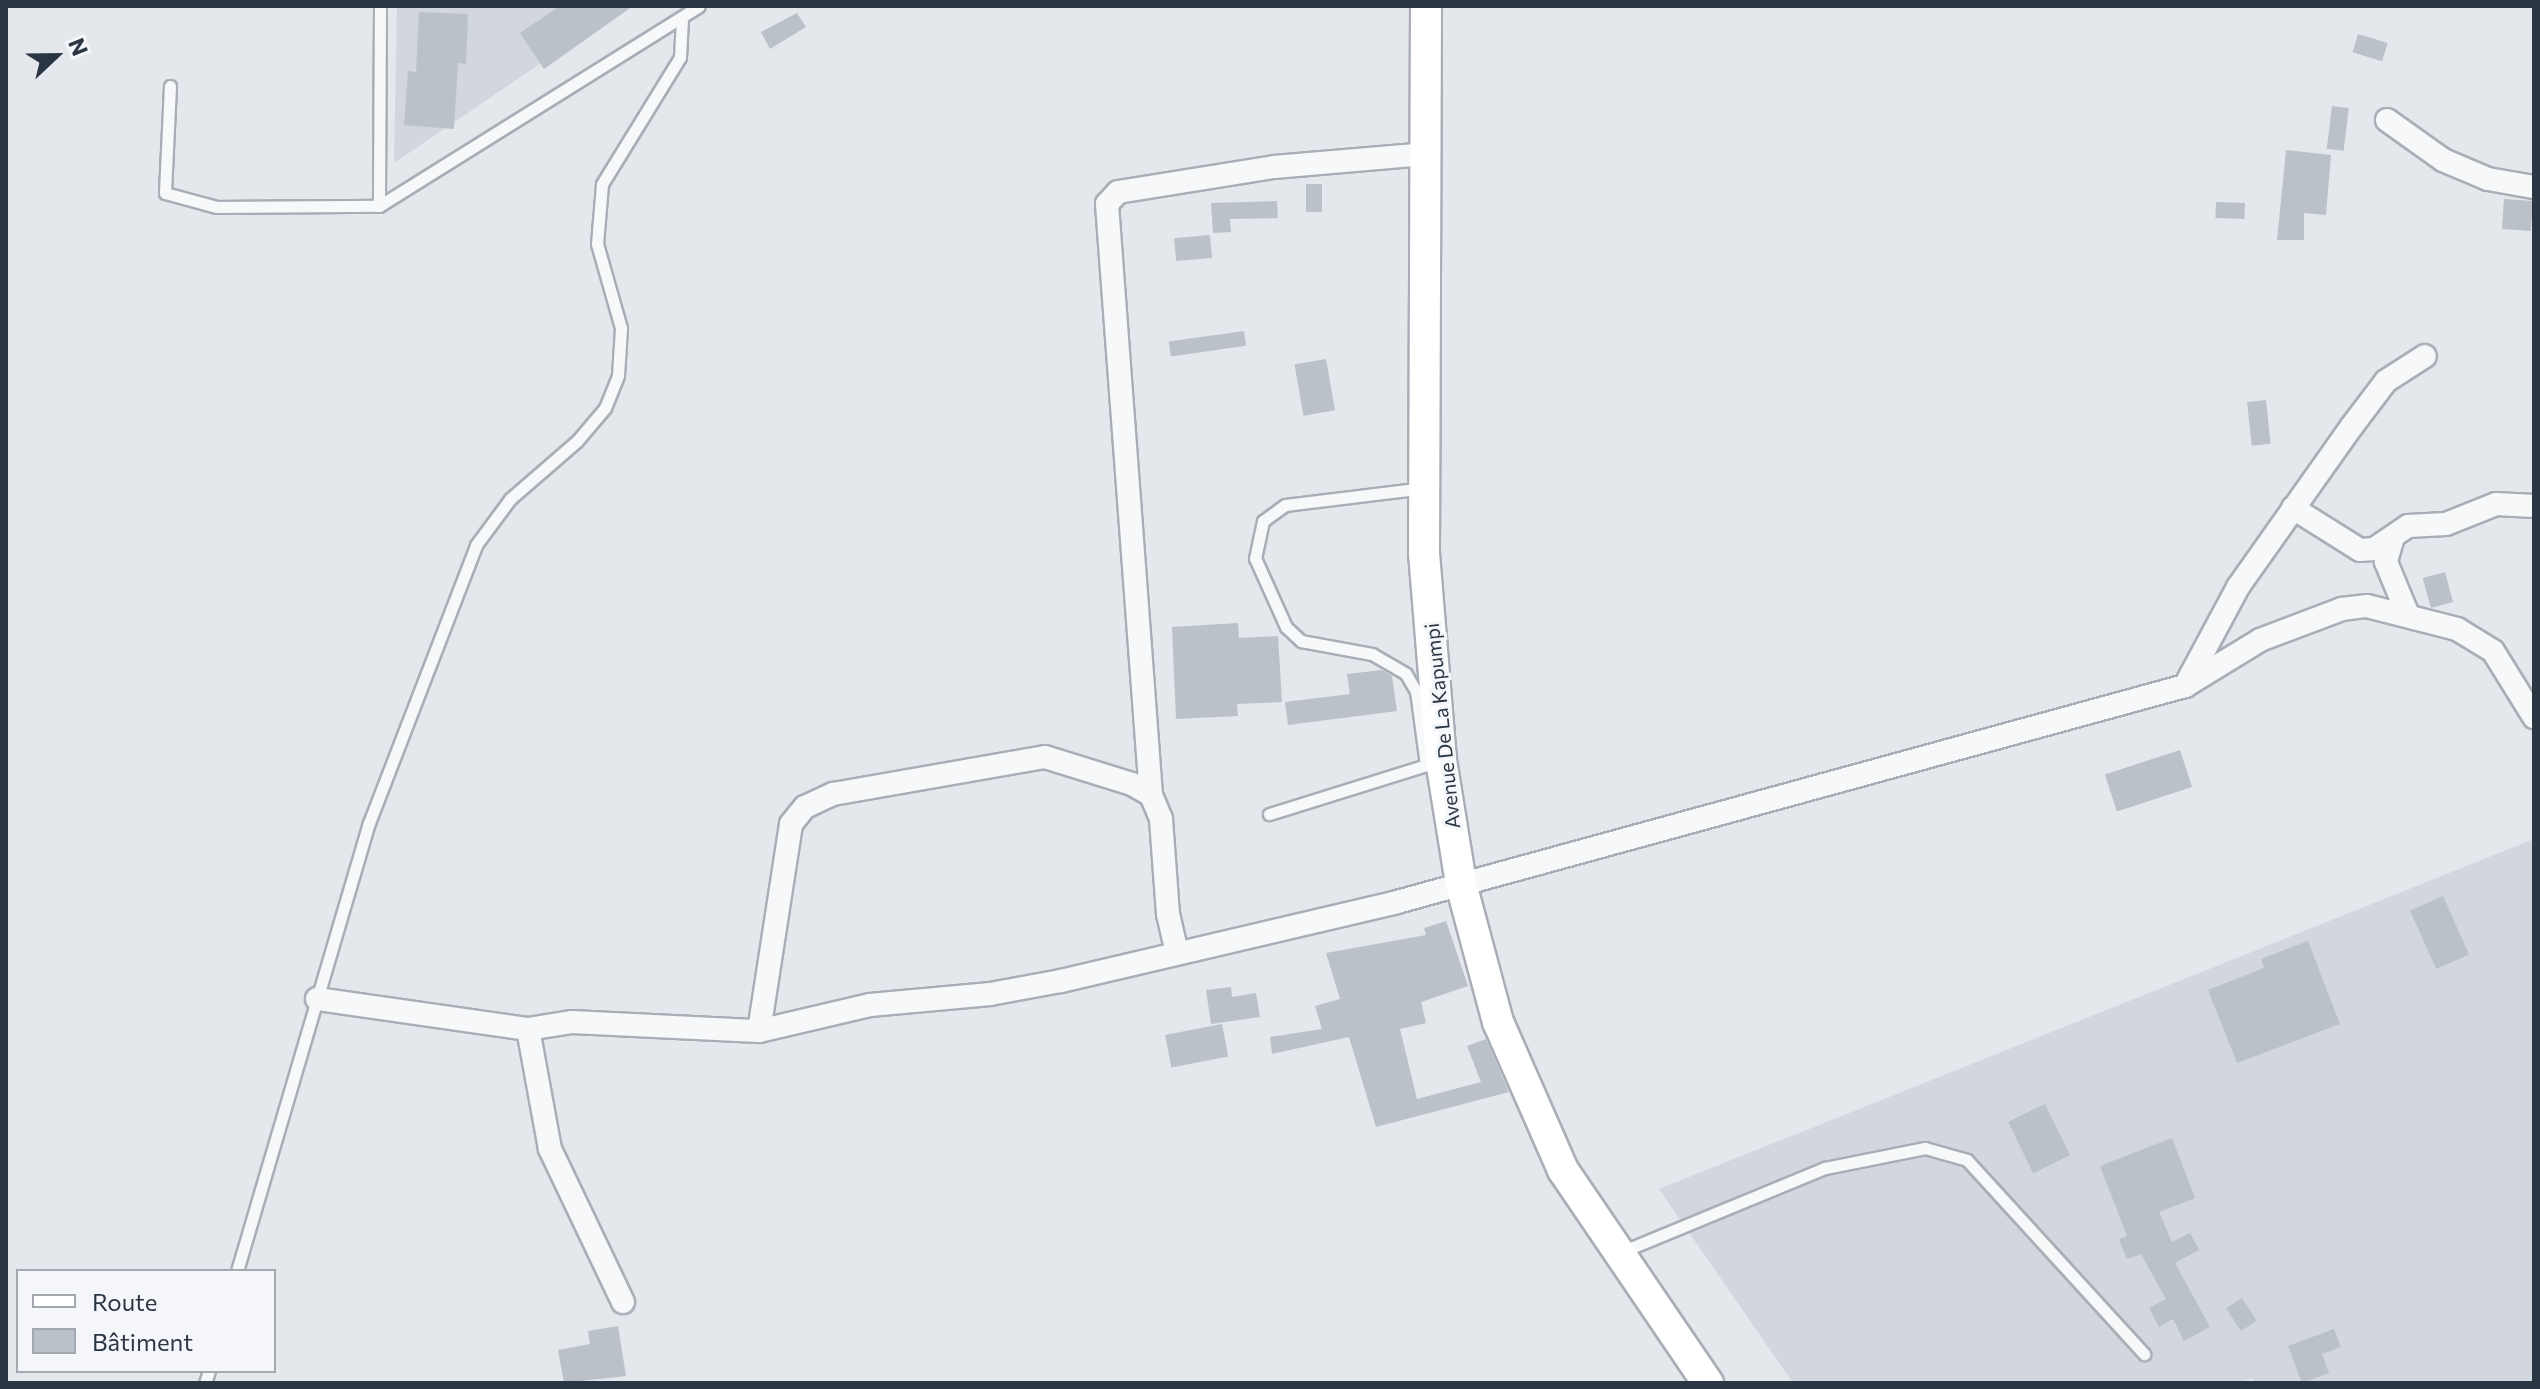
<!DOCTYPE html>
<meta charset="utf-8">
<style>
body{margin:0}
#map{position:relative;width:2540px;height:1389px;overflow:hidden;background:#e4e7ec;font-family:Commissioner,sans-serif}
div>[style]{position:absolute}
.built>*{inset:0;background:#d2d6de}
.building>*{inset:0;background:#bbc1c9;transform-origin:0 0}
.roads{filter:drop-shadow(2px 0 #a9aeb6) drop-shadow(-2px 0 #a9aeb6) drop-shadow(0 2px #a9aeb6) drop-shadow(0 -2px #a9aeb6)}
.service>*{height:11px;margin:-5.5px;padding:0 5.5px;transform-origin:5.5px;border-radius:5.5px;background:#f7f8fa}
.minor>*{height:22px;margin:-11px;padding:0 11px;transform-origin:11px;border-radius:11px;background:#f7f8fa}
.secondary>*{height:30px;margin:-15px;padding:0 15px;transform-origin:15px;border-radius:15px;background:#fff}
span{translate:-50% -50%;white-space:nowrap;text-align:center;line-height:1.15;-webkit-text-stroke:6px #f4f6f9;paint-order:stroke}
.street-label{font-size:20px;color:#2b3644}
.frame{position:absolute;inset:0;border:8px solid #2b3644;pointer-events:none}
.legend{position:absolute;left:16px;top:1269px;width:260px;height:104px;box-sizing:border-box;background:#f4f6f9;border:2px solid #a4a9b1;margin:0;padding:10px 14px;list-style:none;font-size:24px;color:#2b3644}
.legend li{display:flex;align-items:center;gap:16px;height:40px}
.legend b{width:40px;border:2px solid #a4a9b1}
.north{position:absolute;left:16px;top:16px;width:80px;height:80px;-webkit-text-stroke:6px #f4f6f9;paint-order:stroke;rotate:68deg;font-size:22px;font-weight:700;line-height:32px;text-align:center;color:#2b3644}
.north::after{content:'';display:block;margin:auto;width:28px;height:36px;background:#2b3644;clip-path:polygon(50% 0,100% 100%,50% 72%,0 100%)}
</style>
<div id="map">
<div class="built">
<i style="clip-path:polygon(397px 6px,625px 6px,394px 163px)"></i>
<i style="clip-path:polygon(2534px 839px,2534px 1383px,2254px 1383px,2252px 1378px,2240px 1383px,1793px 1383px,1659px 1189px)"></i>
</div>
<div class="building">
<i style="clip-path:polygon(560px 6px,633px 6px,544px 69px,520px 33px)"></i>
<i style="clip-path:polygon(419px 12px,468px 14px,466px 64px,458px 63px,454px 129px,404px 125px,408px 71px,416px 72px)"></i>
<i style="clip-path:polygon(797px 13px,806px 27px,770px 49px,761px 32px)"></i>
<i style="left:2358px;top:34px;width:31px;height:19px;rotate:17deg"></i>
<i style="left:2332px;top:106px;width:17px;height:43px;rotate:7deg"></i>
<i style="clip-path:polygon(2286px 150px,2331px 155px,2326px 215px,2304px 213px,2304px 240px,2277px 240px)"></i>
<i style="left:1306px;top:184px;width:16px;height:28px"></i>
<i style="left:2504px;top:199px;width:29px;height:30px;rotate:4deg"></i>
<i style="clip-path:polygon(1277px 201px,1278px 218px,1230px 219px,1231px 232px,1213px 233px,1211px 203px)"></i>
<i style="left:2216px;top:202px;width:29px;height:16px;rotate:2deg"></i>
<i style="left:1210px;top:235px;width:23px;height:36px;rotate:85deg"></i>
<i style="left:1244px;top:331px;width:15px;height:76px;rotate:82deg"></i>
<i style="left:1326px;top:359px;width:52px;height:32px;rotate:80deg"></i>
<i style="left:2266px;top:400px;width:44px;height:19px;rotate:84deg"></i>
<i style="left:2445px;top:572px;width:31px;height:23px;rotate:75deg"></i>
<i style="clip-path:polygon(1238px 623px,1239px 638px,1278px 636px,1282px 702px,1237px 704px,1238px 716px,1176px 719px,1172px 627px)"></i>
<i style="clip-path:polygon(1382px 670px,1392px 676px,1397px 711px,1288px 725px,1285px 702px,1350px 694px,1347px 674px)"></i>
<i style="left:2180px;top:750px;width:39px;height:79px;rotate:72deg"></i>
<i style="left:2443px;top:896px;width:64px;height:36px;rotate:66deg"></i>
<i style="clip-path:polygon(1446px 921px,1468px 986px,1421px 1002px,1426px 1023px,1400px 1029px,1417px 1099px,1481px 1082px,1467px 1046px,1486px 1039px,1509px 1092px,1376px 1127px,1349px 1037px,1272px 1054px,1270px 1037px,1322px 1029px,1315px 1006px,1340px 999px,1326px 953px,1426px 935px,1424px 928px)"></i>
<i style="clip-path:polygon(2308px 941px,2340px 1024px,2237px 1063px,2208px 990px,2264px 968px,2261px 959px)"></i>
<i style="clip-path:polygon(1231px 987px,1232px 997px,1256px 993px,1260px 1017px,1211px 1024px,1206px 990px)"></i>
<i style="left:1222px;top:1024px;width:33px;height:58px;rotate:79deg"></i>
<i style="left:2045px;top:1104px;width:57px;height:41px;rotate:64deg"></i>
<i style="clip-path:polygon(2172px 1138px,2195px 1198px,2159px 1212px,2172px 1242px,2190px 1233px,2199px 1250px,2175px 1263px,2210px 1327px,2184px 1341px,2173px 1319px,2159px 1327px,2149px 1308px,2166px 1299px,2141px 1254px,2127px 1259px,2119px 1239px,2127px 1236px,2100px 1166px)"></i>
<i style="left:2242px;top:1298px;width:27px;height:19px;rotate:57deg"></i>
<i style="clip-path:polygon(618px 1326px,626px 1376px,564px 1383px,558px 1350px,590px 1344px,588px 1331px)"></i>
<i style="clip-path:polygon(2334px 1329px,2341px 1347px,2322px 1354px,2329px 1373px,2302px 1383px,2288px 1346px)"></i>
</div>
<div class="roads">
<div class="service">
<i style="left:380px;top:6px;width:200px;rotate:90.3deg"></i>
<i style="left:379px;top:206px;width:377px;rotate:-32deg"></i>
<i style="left:170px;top:86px;width:107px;rotate:92.7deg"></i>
<i style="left:165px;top:193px;width:54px;rotate:15.1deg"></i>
<i style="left:217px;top:207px;width:162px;rotate:-0.4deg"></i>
<i style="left:1424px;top:488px;width:140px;rotate:173deg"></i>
<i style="left:1285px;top:505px;width:27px;rotate:144deg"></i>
<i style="left:1263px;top:521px;width:38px;rotate:102deg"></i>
<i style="left:1255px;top:558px;width:76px;rotate:65.8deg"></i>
<i style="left:1286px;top:627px;width:21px;rotate:43deg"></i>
<i style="left:1301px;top:641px;width:72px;rotate:10.4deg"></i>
<i style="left:1372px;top:654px;width:39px;rotate:30deg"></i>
<i style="left:1406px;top:674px;width:20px;rotate:60deg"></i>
<i style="left:1416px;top:691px;width:75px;rotate:82.3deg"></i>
<i style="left:1269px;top:814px;width:172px;rotate:-17.3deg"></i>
<i style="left:1621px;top:1252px;width:221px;rotate:-22.4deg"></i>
<i style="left:1825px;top:1168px;width:102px;rotate:-11.3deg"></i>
<i style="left:1925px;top:1148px;width:44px;rotate:15.9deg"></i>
<i style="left:1967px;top:1160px;width:263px;rotate:47.6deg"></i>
<i style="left:237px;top:1271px;width:467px;rotate:-73.6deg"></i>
<i style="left:369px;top:823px;width:298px;rotate:-68.9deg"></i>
<i style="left:476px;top:545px;width:57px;rotate:-53.5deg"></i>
<i style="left:510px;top:499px;width:89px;rotate:-40.9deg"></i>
<i style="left:577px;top:441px;width:43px;rotate:-49.7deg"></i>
<i style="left:605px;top:408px;width:35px;rotate:-68deg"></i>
<i style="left:618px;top:375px;width:47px;rotate:-86.3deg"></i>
<i style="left:621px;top:328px;width:87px;rotate:-105.9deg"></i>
<i style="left:597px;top:244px;width:60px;rotate:-85.2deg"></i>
<i style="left:602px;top:184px;width:149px;rotate:-58.4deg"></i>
<i style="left:680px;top:57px;width:39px;rotate:-87deg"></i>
<i style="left:205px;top:1383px;width:13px;rotate:-72deg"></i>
</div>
<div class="minor">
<i style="left:2387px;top:120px;width:69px;rotate:35.5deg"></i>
<i style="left:2443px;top:160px;width:49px;rotate:22.9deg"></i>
<i style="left:2488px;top:179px;width:47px;rotate:9.9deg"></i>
<i style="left:2293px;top:508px;width:79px;rotate:32.1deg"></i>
<i style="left:2360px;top:550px;width:14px;rotate:-4deg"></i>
<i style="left:2374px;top:549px;width:41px;rotate:-34.1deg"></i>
<i style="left:2408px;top:526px;width:38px;rotate:-3deg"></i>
<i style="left:2446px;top:524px;width:54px;rotate:-21.8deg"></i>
<i style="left:2496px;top:504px;width:38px;rotate:3deg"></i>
<i style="left:2393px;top:537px;width:26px;rotate:106deg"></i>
<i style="left:2386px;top:562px;width:57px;rotate:67.5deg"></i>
<i style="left:2185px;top:686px;width:88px;rotate:-31.5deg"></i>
<i style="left:2260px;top:640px;width:88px;rotate:-20.7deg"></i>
<i style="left:2342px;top:609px;width:25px;rotate:-7deg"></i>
<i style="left:2367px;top:606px;width:93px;rotate:14.3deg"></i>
<i style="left:2457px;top:629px;width:42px;rotate:31.4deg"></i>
<i style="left:2493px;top:651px;width:78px;rotate:58.2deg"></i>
<i style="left:1151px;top:795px;width:593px;rotate:-94.26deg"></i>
<i style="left:1107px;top:204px;width:16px;rotate:-47deg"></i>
<i style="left:1118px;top:192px;width:158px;rotate:-9.1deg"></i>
<i style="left:1274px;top:167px;width:154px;rotate:-4.9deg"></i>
<i style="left:317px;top:999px;width:213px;rotate:8.1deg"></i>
<i style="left:759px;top:1031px;width:209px;rotate:-81.2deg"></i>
<i style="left:791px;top:824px;width:22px;rotate:-51deg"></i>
<i style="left:805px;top:807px;width:31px;rotate:-25deg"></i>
<i style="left:833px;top:794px;width:215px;rotate:-9.9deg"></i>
<i style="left:1045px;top:757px;width:91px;rotate:17.2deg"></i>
<i style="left:1132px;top:784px;width:22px;rotate:30deg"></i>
<i style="left:1151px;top:795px;width:26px;rotate:67deg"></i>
<i style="left:1161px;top:819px;width:95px;rotate:85.8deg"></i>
<i style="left:1168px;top:914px;width:39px;rotate:77deg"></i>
<i style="left:623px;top:1302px;width:170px;rotate:-115.5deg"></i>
<i style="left:550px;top:1149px;width:122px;rotate:-100.4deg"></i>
<i style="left:528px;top:1029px;width:45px;rotate:-9deg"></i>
<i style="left:572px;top:1022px;width:187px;rotate:2.8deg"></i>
<i style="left:759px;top:1031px;width:114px;rotate:-13.2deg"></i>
<i style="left:870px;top:1005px;width:121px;rotate:-5.2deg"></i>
<i style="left:990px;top:994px;width:72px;rotate:-10.4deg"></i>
<i style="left:1061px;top:981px;width:345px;rotate:-13.2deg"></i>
<i style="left:1397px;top:902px;width:817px;rotate:-15.33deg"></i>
<i style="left:2185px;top:686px;width:112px;rotate:-61.8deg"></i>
<i style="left:2238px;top:587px;width:197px;rotate:-54.7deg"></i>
<i style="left:2352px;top:426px;width:56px;rotate:-52.9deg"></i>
<i style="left:2386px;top:381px;width:46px;rotate:-32.7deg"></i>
</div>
<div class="secondary">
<i style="left:1426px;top:6px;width:547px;rotate:90.21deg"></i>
<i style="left:1424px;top:553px;width:208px;rotate:85.3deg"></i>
<i style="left:1441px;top:760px;width:126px;rotate:80.8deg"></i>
<i style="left:1461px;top:884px;width:143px;rotate:75deg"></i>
<i style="left:1498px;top:1022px;width:162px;rotate:66.3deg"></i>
<i style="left:1563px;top:1170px;width:258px;rotate:55.8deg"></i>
</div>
</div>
<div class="street-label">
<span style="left:1442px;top:726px;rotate:-96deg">Avenue De La Kapumpi</span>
</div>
<div class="frame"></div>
<ul class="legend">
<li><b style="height:10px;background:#fff"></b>Route</li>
<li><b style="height:22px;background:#bbc1c9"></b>Bâtiment</li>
</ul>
<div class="north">N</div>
</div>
